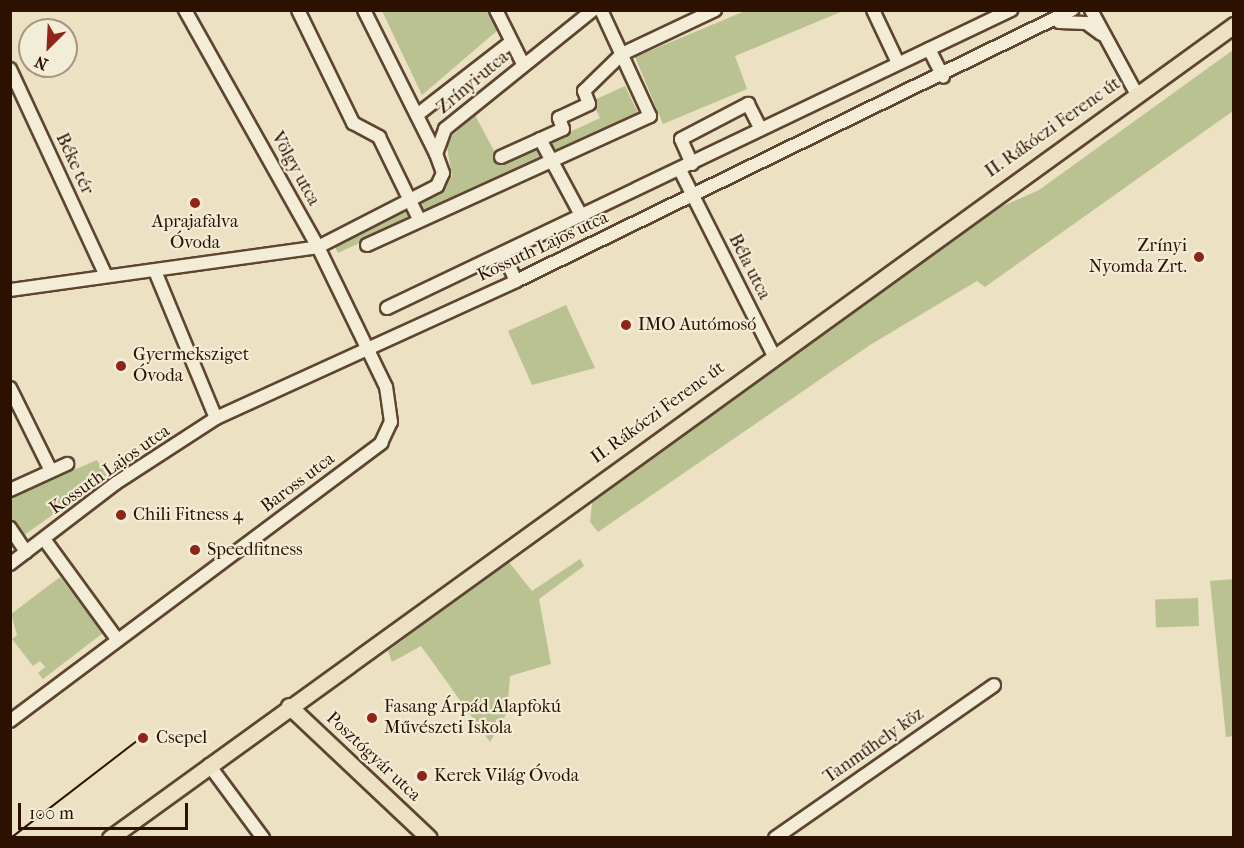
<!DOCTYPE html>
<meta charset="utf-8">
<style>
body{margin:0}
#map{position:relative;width:1244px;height:848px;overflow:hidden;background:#ece1c2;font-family:"IM FELL French Canon",serif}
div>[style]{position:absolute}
.green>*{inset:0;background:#bac292;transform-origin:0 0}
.roads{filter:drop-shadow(2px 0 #5d4530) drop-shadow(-2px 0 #5d4530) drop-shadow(0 2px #5d4530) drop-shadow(0 -2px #5d4530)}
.minor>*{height:12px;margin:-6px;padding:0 6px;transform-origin:6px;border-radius:6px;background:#f3ecd7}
.major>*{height:15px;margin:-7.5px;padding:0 7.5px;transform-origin:7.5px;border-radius:7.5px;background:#ece1c2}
.tram>*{height:1.5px;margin:-0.75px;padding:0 0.75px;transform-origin:0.75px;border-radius:0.75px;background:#2d1100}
.dots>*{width:16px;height:16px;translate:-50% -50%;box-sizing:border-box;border:3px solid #f3ecd7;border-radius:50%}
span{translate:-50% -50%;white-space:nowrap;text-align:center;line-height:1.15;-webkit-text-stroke:4.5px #f3ecd7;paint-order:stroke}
.street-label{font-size:18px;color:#2d1100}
.poi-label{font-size:18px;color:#2d1100}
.right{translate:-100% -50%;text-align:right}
.left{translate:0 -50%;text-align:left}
.frame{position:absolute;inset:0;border:12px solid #2d1100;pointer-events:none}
.north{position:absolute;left:18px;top:18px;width:60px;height:60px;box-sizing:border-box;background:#f3ecd7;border:2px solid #a49481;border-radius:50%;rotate:204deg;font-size:16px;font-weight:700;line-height:24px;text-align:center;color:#2d1100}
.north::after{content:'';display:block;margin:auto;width:21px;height:27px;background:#8f2418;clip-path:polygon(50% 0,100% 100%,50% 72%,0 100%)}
.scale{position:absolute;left:18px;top:803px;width:170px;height:27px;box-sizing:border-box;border:3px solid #2d1100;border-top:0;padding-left:8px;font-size:18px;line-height:21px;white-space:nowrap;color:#2d1100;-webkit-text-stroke:4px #f3ecd7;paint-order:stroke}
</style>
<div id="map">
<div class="green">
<i style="clip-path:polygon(382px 11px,488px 11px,498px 30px,422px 95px)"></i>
<i style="clip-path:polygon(745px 11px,843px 11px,735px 56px,747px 89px,663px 124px,635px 57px)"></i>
<i style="clip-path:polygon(1233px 50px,1233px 111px,985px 287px,977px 281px,870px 345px,598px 532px,590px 522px,593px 495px,965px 223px,1039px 190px)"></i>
<i style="clip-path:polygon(625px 86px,638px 113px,338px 253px,334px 244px,445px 188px,452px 176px,446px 141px,475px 115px,501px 164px,600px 118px,592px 101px)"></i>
<i style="clip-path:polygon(566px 305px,595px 368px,532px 385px,508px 331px)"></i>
<i style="clip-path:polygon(97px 460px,107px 476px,23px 536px,11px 518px,11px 497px)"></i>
<i style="clip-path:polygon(580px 559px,584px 566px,539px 599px,551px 664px,510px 676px,507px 713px,490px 742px,421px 646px,392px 662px,388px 651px,508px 561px,532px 591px)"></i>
<i style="clip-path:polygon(60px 577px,103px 633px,43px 679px,38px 673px,45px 667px,40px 661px,33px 666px,12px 639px,17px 635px,11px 614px)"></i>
<i style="clip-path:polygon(1233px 579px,1234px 736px,1226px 737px,1210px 581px)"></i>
<i style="left:1198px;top:598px;width:28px;height:43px;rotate:88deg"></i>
</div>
<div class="roads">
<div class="minor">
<i style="left:298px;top:10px;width:126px;rotate:64deg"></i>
<i style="left:353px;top:123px;width:30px;rotate:28deg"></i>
<i style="left:379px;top:137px;width:91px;rotate:64deg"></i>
<i style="left:364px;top:10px;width:161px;rotate:63.4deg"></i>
<i style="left:496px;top:10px;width:60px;rotate:63.4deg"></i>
<i style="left:873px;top:10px;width:59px;rotate:64.7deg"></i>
<i style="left:1091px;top:10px;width:94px;rotate:61.5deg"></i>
<i style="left:1059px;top:22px;width:27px;rotate:2deg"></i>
<i style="left:1086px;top:23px;width:19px;rotate:36deg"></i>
<i style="left:929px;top:49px;width:31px;rotate:63deg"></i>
<i style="left:10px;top:69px;width:226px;rotate:65.1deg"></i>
<i style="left:417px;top:115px;width:119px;rotate:-37.8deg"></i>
<i style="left:540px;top:139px;width:86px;rotate:61.7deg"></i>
<i style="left:501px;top:157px;width:68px;rotate:-24.3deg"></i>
<i style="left:563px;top:129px;width:12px;rotate:-110deg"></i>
<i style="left:559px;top:118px;width:33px;rotate:-25deg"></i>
<i style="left:589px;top:104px;width:14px;rotate:-111deg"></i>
<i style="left:584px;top:91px;width:53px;rotate:-44.2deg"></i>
<i style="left:622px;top:54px;width:103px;rotate:-25.3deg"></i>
<i style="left:692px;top:164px;width:27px;rotate:-114deg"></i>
<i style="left:681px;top:139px;width:76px;rotate:-27.6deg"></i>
<i style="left:748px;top:104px;width:28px;rotate:63deg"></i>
<i style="left:680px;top:170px;width:206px;rotate:63.2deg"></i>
<i style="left:367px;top:245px;width:311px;rotate:-24.5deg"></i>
<i style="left:650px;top:116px;width:117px;rotate:-114.8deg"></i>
<i style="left:503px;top:253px;width:31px;rotate:65deg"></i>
<i style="left:155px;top:271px;width:159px;rotate:67.5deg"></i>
<i style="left:10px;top:290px;width:311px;rotate:-7.9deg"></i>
<i style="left:318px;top:247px;width:134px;rotate:-27.1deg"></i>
<i style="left:437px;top:186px;width:14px;rotate:-65deg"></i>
<i style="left:443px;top:173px;width:20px;rotate:-110deg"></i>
<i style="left:436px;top:154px;width:27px;rotate:-70deg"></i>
<i style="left:445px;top:129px;width:190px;rotate:-38.8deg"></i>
<i style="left:387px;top:308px;width:692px;rotate:-25.53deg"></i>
<i style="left:10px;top:388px;width:90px;rotate:63.7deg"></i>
<i style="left:10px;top:490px;width:63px;rotate:-24.5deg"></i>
<i style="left:10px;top:528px;width:29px;rotate:56deg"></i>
<i style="left:44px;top:539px;width:124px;rotate:53.9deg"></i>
<i style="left:10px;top:564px;width:133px;rotate:-37.4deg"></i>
<i style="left:116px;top:483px;width:119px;rotate:-33deg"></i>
<i style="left:216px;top:418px;width:330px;rotate:-24.5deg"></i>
<i style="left:516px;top:281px;width:619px;rotate:-25.99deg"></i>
<i style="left:10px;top:721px;width:464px;rotate:-36.8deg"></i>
<i style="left:381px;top:443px;width:23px;rotate:-65deg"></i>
<i style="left:391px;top:422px;width:35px;rotate:-98deg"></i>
<i style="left:386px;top:387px;width:156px;rotate:-115.9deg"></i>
<i style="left:318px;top:247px;width:272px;rotate:-119.3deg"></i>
<i style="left:209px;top:765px;width:91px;rotate:53.5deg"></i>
<i style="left:775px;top:838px;width:267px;rotate:-34.9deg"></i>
</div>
<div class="major">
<i style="left:289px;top:706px;width:192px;rotate:43.3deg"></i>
<i style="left:110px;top:838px;width:1387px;rotate:-35.88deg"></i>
</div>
</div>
<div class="tram">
<i style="left:11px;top:838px;width:165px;rotate:-37.6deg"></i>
</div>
<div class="dots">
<i style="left:195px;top:203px;background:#8f2418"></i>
<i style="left:1199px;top:257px;background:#8f2418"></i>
<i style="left:626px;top:325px;background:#8f2418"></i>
<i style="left:121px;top:366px;background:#8f2418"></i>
<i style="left:121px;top:515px;background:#8f2418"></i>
<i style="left:195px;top:550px;background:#8f2418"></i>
<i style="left:372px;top:718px;background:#8f2418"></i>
<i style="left:143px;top:738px;background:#8f2418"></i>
<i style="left:422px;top:776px;background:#8f2418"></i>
</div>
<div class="street-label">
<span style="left:473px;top:83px;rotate:-40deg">Zrínyi utca</span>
<span style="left:1053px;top:128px;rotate:-35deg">II. Rákóczi Ferenc út</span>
<span style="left:74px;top:164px;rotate:65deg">Béke tér</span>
<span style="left:295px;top:169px;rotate:61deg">Völgy utca</span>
<span style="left:543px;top:247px;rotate:-25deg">Kossuth Lajos utca</span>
<span style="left:749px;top:267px;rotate:63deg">Béla utca</span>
<span style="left:658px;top:413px;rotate:-36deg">II. Rákóczi Ferenc út</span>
<span style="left:110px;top:470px;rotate:-35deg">Kossuth Lajos utca</span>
<span style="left:298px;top:483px;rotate:-37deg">Baross utca</span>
<span style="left:874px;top:746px;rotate:-35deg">Tanműhely köz</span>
<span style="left:373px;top:757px;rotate:43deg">Posztógyár utca</span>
</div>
<div class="poi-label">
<span style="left:195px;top:233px">Aprajafalva<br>Óvoda</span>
<span class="right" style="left:1187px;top:257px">Zrínyi<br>Nyomda Zrt.</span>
<span class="left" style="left:638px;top:325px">IMO Autómosó</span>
<span class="left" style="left:133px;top:366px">Gyermeksziget<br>Óvoda</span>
<span class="left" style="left:133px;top:515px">Chili Fitness 4</span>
<span class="left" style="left:207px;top:550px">Speedfitness</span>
<span class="left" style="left:384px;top:718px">Fasang Árpád Alapfokú<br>Művészeti Iskola</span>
<span class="left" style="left:156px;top:738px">Csepel</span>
<span class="left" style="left:434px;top:776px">Kerek Világ Óvoda</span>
</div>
<div class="frame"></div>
<div class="north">N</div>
<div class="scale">100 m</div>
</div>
